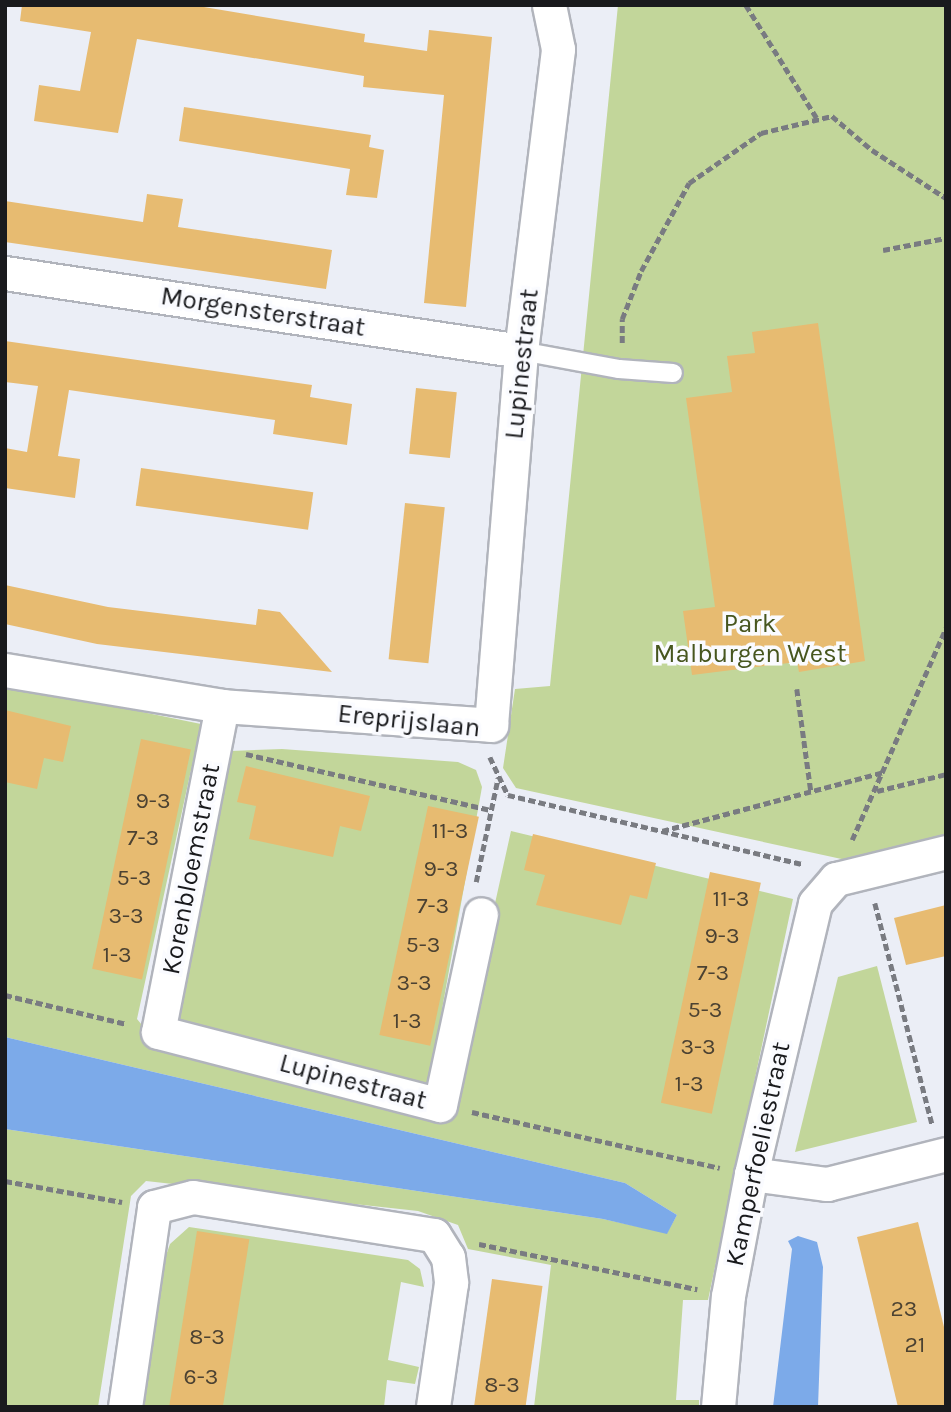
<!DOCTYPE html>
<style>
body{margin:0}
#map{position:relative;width:951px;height:1412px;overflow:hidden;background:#ebeef6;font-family:Karla,sans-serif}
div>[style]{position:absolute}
.green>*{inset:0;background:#c2d69a}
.water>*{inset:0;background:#7caae9}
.building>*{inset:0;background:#e7bb71;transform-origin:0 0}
.path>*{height:4.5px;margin-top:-2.25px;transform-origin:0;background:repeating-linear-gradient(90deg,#797b81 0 7px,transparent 0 10.5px)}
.roads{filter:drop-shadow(2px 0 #b1b4bc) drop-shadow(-2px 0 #b1b4bc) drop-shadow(0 2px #b1b4bc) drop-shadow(0 -2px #b1b4bc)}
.lane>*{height:18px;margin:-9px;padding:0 9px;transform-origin:9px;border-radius:9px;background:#fff}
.street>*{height:33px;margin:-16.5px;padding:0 16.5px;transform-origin:16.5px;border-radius:16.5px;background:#fff}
span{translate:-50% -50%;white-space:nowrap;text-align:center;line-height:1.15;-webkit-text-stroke:7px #fafbff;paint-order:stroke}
.number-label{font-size:23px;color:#4c4232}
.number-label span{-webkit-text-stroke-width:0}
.street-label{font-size:26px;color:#191a1d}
.park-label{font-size:26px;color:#47561f}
.frame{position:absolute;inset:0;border:7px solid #191a1d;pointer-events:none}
</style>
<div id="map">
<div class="green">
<i style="clip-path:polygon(618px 5px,946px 5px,946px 842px,860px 863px,516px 788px,503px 768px,515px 689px,550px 686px)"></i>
<i style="clip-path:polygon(5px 684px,201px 724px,137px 1019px,151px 1036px,450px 1107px,511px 831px,793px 899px,708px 1300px,683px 1300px,676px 1400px,699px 1400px,699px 1407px,534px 1407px,551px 1265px,468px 1249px,458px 1225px,418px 1211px,146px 1181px,131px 1196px,98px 1407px,5px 1407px,5px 1129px,603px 1219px,667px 1233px,677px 1215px,625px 1183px,5px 1037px)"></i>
<i style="clip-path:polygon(282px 749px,458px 762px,476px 770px,482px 787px,427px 1093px,172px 1032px,231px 751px)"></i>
<i style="clip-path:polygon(877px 966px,917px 1122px,795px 1152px,838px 977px)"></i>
<i style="clip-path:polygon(189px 1227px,408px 1260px,420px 1269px,424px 1287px,401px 1282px,388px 1360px,419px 1367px,415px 1384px,387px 1380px,384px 1407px,143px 1407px,162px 1267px,170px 1244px)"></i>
</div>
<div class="water">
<i style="clip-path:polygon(5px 1037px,625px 1183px,677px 1215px,667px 1234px,603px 1219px,5px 1129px)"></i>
<i style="clip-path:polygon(798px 1236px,817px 1242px,823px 1267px,818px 1407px,773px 1407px,792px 1249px,788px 1241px)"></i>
</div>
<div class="building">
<i style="clip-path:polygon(22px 5px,192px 5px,365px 34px,364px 42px,427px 51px,429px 30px,492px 37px,466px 307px,424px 303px,444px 95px,363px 87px,364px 76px,137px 39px,118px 133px,34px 121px,39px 85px,80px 91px,91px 32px,20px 21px)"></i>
<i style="clip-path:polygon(184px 107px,371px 135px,369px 147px,384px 150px,377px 198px,346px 195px,350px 169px,179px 141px)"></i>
<i style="clip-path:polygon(147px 194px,183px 199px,178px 227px,332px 250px,326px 289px,5px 242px,5px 201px,143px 222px)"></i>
<i style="clip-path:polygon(818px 323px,865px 661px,799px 672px,797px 662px,692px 675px,683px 611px,715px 607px,686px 398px,732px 392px,727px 356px,755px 353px,752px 332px)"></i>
<i style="clip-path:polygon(5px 341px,312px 385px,310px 397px,352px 404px,347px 445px,273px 434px,275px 420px,69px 390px,58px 456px,80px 459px,75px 498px,5px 488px,5px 448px,27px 452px,38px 386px,5px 382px)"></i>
<i style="left:416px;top:388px;width:41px;height:66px;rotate:6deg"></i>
<i style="left:141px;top:468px;width:174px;height:38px;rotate:8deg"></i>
<i style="left:405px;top:503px;width:40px;height:157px;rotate:6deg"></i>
<i style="clip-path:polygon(5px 585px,108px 607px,256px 625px,258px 609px,280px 612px,332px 672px,97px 644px,5px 624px)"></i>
<i style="clip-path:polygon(5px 710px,71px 726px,63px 762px,44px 758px,37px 789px,5px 782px)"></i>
<i style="left:141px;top:739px;width:51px;height:235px;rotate:12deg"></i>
<i style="clip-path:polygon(246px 766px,370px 796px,361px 831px,340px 826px,333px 857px,249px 839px,256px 806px,237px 802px)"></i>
<i style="left:428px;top:806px;width:52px;height:234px;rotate:12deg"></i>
<i style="clip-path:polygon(533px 834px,656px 863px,647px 899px,630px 895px,621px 925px,536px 905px,545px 875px,524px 870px)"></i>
<i style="left:710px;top:872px;width:52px;height:236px;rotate:12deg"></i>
<i style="clip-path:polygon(946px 905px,946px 956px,906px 965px,894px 918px)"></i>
<i style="clip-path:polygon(918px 1222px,946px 1335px,946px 1407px,898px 1407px,857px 1237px)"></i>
<i style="left:197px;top:1231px;width:53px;height:178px;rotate:9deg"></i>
<i style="left:492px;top:1279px;width:51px;height:129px;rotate:8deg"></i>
</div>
<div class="path">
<i style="left:746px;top:5px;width:133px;rotate:57.9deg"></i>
<i style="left:883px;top:250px;width:64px;rotate:-10.8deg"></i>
<i style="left:622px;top:343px;width:24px;rotate:-90deg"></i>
<i style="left:622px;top:319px;width:52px;rotate:-68.4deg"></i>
<i style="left:641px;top:271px;width:100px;rotate:-61.4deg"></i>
<i style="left:689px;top:183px;width:88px;rotate:-34.8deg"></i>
<i style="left:761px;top:133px;width:73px;rotate:-13.5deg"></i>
<i style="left:832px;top:116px;width:52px;rotate:40.4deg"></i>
<i style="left:872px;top:150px;width:88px;rotate:33deg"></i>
<i style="left:797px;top:689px;width:103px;rotate:82.2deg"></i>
<i style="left:246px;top:754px;width:251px;rotate:12.9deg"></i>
<i style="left:490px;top:757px;width:42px;rotate:64.7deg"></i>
<i style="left:508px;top:795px;width:302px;rotate:13.2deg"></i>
<i style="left:877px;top:791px;width:71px;rotate:-13.8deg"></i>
<i style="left:662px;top:831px;width:230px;rotate:-14.9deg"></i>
<i style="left:852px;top:840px;width:232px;rotate:-66.1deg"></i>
<i style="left:476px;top:882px;width:106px;rotate:-78.1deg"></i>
<i style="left:875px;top:903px;width:228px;rotate:75.5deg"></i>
<i style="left:5px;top:995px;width:125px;rotate:13.4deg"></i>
<i style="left:472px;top:1112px;width:254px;rotate:12.7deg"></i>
<i style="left:5px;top:1181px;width:119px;rotate:10.2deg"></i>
<i style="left:479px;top:1244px;width:223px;rotate:11.7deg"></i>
</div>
<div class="roads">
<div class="lane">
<i style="left:521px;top:351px;width:100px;rotate:10.4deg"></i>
<i style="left:619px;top:369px;width:54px;rotate:4.2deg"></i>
</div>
<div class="street">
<i style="left:5px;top:273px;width:522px;rotate:8.6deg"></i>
<i style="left:5px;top:670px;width:220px;rotate:9.4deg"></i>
<i style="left:222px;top:706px;width:270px;rotate:4deg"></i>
<i style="left:491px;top:725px;width:375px;rotate:-85.4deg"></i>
<i style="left:521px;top:351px;width:304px;rotate:-83deg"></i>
<i style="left:558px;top:49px;width:45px;rotate:-101.6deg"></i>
<i style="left:222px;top:706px;width:332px;rotate:101.1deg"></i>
<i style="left:158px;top:1032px;width:291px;rotate:14.5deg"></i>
<i style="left:440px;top:1105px;width:195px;rotate:-77.9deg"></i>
<i style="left:751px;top:1174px;width:77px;rotate:7.5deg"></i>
<i style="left:827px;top:1184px;width:123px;rotate:-14.1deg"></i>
<i style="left:125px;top:1407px;width:202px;rotate:-81.7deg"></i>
<i style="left:154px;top:1207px;width:40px;rotate:-14.4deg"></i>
<i style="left:193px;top:1197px;width:244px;rotate:9deg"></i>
<i style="left:434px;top:1235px;width:26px;rotate:58deg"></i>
<i style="left:448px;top:1257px;width:26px;rotate:83deg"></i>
<i style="left:451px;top:1283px;width:125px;rotate:98.3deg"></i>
<i style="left:718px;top:1407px;width:111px;rotate:-84.9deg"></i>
<i style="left:728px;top:1296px;width:124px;rotate:-79.3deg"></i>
<i style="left:751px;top:1174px;width:278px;rotate:-76.7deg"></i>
<i style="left:815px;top:903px;width:32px;rotate:-49deg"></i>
<i style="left:836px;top:879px;width:113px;rotate:-13.8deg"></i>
</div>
</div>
<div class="number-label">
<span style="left:153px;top:801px">9-3</span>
<span style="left:450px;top:831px">11-3</span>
<span style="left:143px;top:838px">7-3</span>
<span style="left:441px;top:869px">9-3</span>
<span style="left:134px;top:878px">5-3</span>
<span style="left:731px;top:899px">11-3</span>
<span style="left:433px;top:906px">7-3</span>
<span style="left:126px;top:916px">3-3</span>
<span style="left:722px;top:936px">9-3</span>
<span style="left:423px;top:945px">5-3</span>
<span style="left:117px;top:955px">1-3</span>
<span style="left:713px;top:973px">7-3</span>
<span style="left:414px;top:983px">3-3</span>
<span style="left:705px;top:1010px">5-3</span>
<span style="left:407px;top:1021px">1-3</span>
<span style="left:698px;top:1047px">3-3</span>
<span style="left:689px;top:1084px">1-3</span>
<span style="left:904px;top:1309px">23</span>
<span style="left:207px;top:1337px">8-3</span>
<span style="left:915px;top:1345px">21</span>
<span style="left:201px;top:1377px">6-3</span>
<span style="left:502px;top:1385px">8-3</span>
</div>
<div class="street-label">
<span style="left:263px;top:312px;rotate:9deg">Morgensterstraat</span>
<span style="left:522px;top:364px;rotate:-84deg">Lupinestraat</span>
<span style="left:409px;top:721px;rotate:6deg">Ereprijslaan</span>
<span style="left:191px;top:869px;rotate:-79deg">Korenbloemstraat</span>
<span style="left:353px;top:1082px;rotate:15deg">Lupinestraat</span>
<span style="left:758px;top:1154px;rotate:-78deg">Kamperfoeliestraat</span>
</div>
<div class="park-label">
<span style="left:750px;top:639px">Park<br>Malburgen West</span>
</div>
<div class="frame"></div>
</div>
